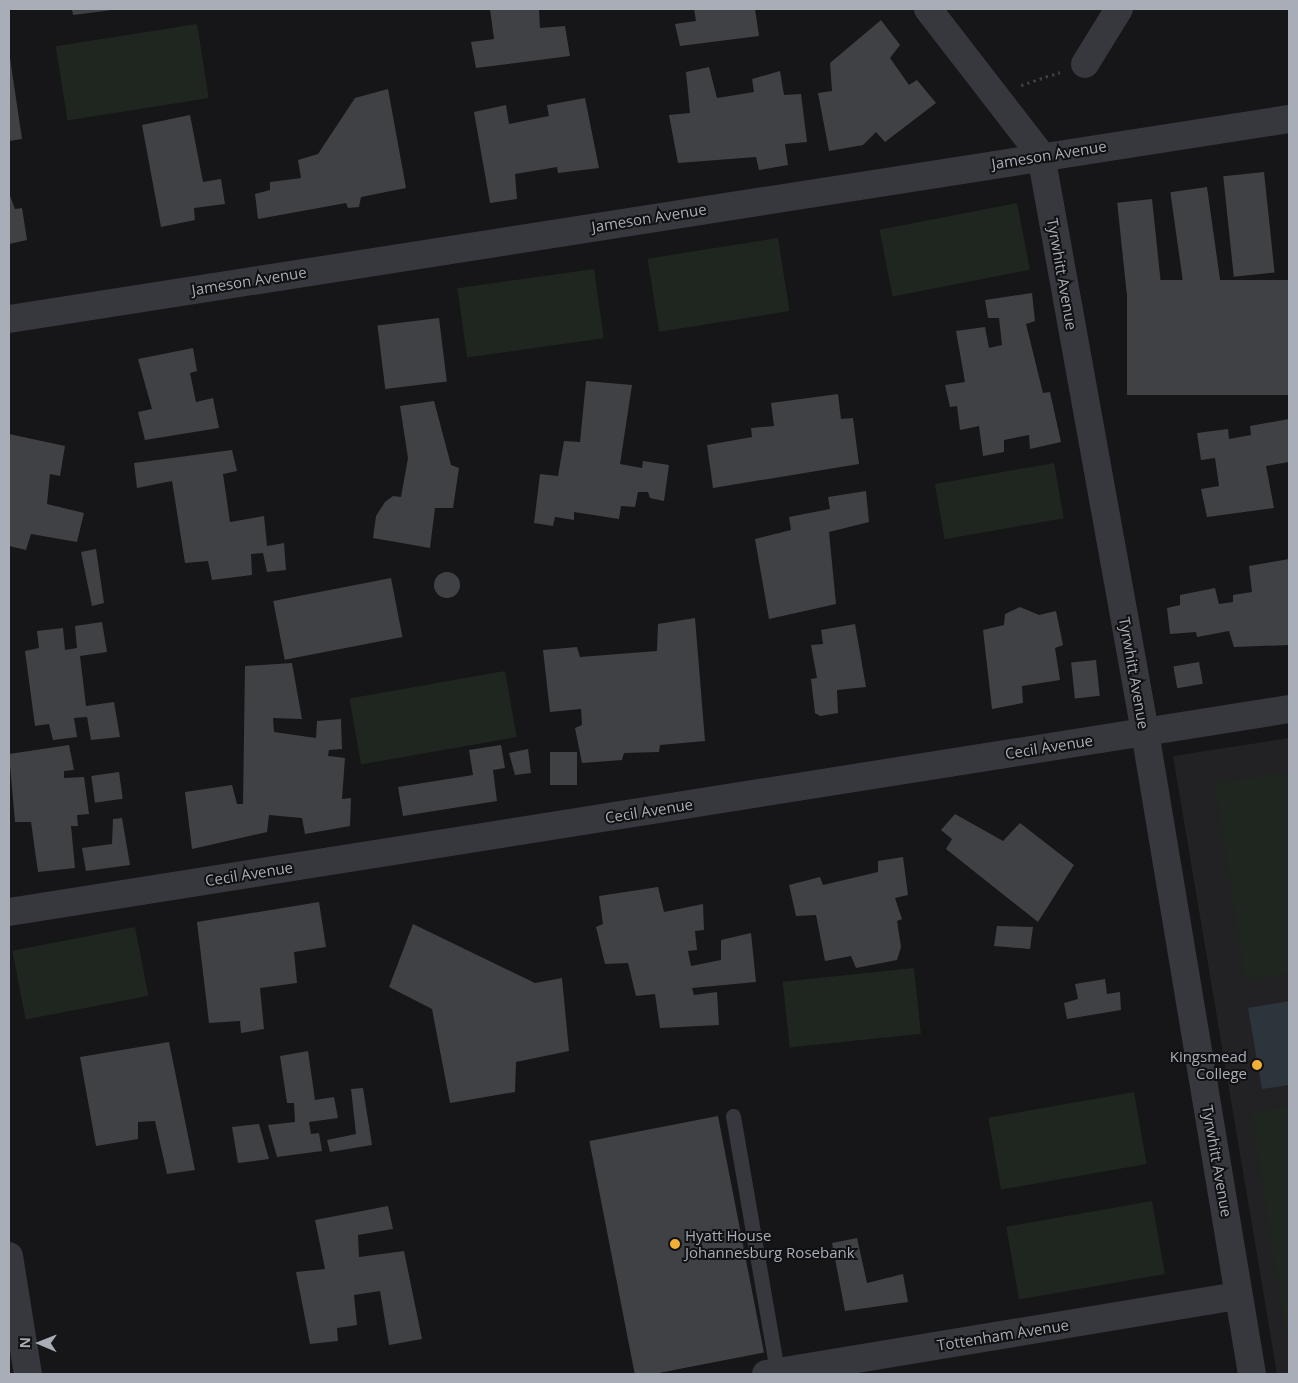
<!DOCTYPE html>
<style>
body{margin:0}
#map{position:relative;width:1298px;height:1383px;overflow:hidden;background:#161618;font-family:"Open Sans",sans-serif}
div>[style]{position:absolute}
.built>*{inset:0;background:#222225}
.green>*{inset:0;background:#1e261f;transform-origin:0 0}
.water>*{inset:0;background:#2c353c}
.building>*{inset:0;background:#404145;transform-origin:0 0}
.round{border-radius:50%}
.path>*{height:3px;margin-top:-1.5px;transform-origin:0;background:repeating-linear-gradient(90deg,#3d3f44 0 2.5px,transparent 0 6.5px)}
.lane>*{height:15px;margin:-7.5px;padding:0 7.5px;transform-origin:7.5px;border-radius:7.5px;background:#37383d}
.street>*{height:28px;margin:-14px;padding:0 14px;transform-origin:14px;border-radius:14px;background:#37383d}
.dots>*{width:14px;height:14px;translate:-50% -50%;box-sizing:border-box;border:2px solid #111113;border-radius:50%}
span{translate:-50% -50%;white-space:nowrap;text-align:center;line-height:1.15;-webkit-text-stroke:4px #111113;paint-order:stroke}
.street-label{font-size:15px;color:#a8adb8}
.poi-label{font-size:15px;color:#a8adb8}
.right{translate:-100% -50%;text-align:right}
.left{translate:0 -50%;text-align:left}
.frame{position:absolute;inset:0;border:10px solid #a8adb8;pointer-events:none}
.north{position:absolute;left:15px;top:1318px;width:50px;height:50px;-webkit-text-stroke:4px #111113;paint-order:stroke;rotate:271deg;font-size:14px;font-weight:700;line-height:20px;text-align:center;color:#a8adb8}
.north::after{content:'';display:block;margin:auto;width:18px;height:22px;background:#a8adb8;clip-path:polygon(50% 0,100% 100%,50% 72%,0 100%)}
</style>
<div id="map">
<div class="built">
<i style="clip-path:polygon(1289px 738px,1289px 1374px,1277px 1374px,1173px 756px)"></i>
</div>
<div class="green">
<i style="left:197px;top:24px;width:75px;height:143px;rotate:81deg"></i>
<i style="left:1017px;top:203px;width:68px;height:140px;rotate:79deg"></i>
<i style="left:778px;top:238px;width:74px;height:132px;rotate:81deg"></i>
<i style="left:594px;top:269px;width:70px;height:138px;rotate:82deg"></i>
<i style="left:1054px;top:463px;width:56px;height:121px;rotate:80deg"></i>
<i style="left:505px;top:671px;width:67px;height:158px;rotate:80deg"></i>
<i style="clip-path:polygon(1289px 772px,1289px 973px,1245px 980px,1215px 784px)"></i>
<i style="left:135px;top:927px;width:70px;height:125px;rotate:79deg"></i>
<i style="left:914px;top:968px;width:66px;height:132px;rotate:84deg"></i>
<i style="left:1134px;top:1092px;width:73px;height:148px;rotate:80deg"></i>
<i style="clip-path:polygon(1289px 1106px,1289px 1352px,1251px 1112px)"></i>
<i style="left:1152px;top:1201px;width:74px;height:148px;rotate:80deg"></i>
</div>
<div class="water">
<i style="clip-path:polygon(1289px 1001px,1289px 1085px,1262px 1089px,1248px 1008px)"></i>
</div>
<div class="building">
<i style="clip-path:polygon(72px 9px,112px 9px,112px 10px,73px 15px)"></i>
<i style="clip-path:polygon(490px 9px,539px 9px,540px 28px,565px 26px,570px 56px,476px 68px,471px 42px,494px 39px)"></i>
<i style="clip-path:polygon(694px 9px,755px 9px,759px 36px,680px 46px,675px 24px,696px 21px)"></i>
<i style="clip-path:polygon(881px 20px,900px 45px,890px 58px,909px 85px,917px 80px,936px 103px,885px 142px,876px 132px,863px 145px,829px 151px,818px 93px,832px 91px,830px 63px)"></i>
<i style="clip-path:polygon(9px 51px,22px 139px,9px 141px)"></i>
<i style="clip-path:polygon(709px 67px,717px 98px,754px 92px,752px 79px,780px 71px,784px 95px,801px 94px,807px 142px,785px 144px,788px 165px,759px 170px,756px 157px,678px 163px,669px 115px,690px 113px,686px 72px)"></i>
<i style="clip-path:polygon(388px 89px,406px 188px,361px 197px,359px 207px,348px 208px,346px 203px,258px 219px,255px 194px,270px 190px,270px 182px,301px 178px,298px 160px,318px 154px,355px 98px)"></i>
<i style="clip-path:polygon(585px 98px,599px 168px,558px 173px,557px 167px,515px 174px,517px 199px,490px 203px,474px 112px,506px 105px,509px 124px,549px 116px,547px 105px)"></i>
<i style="clip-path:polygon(190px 115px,203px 182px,221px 179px,225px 204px,194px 208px,195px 220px,161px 227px,142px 125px)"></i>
<i style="left:1264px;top:172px;width:101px;height:41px;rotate:84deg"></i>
<i style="left:1207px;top:187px;width:94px;height:37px;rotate:82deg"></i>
<i style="clip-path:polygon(9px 193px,15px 209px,22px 208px,27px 240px,9px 244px)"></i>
<i style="left:1152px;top:199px;width:90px;height:35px;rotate:84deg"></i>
<i style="left:1289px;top:280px;width:115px;height:162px;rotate:90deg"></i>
<i style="clip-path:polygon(1032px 293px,1035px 321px,1026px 324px,1043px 393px,1050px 392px,1061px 442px,1030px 449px,1029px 435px,1004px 440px,1004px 452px,983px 456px,979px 426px,960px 430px,957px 406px,950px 407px,945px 385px,965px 382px,956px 331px,985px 327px,989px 348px,1002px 345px,999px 318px,988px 318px,985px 300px)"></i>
<i style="left:439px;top:318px;width:64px;height:62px;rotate:83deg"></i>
<i style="clip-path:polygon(193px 348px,197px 371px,190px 373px,196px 402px,213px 398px,219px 428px,145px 440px,138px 412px,152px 409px,138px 359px)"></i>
<i style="clip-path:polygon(586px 381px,632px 385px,620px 464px,642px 468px,643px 461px,669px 465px,664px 501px,650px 498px,648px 492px,638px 492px,635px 507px,621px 506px,619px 519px,574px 512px,574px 520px,555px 517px,553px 526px,534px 523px,540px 474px,558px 476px,564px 441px,580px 442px)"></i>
<i style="clip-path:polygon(838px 394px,841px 419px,853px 418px,859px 464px,713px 488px,707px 445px,752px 437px,751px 428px,774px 426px,771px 403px)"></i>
<i style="clip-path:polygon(434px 401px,451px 465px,459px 468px,453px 508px,435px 508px,430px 548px,373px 538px,376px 516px,385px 502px,393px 496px,401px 497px,408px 458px,400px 406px)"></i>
<i style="clip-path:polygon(1289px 419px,1289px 462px,1266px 466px,1274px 508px,1207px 517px,1201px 489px,1219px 486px,1215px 458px,1201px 460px,1197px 433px,1228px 429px,1229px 439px,1251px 435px,1250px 426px)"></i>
<i style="clip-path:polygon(9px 434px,65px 446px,60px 476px,50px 474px,47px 504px,84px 513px,77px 542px,31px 534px,26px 550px,9px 546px)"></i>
<i style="clip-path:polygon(232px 450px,237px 471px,223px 474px,230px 522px,264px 516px,267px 546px,284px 543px,286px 570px,267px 572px,263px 553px,251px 554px,252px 575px,212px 580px,208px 561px,185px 563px,172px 481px,137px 488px,134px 463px)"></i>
<i style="clip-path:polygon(866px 491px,869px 522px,829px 532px,836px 604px,769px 619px,755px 539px,791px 530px,789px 517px,830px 509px,828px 497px)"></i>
<i style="clip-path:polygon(96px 549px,104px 603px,92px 606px,81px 552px)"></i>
<i style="clip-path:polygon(1289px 559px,1289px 645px,1234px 647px,1229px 631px,1197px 637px,1196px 632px,1170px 634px,1167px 608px,1180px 605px,1180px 595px,1215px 588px,1219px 604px,1233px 602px,1233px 595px,1252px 592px,1249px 566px)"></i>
<i class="round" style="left:434px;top:572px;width:26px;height:26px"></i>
<i style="left:391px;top:578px;width:60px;height:120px;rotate:79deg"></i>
<i style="clip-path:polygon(1020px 607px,1039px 615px,1056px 611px,1063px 645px,1055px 648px,1060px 680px,1022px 686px,1023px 703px,992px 709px,983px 630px,1004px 625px,1005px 614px)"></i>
<i style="clip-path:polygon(695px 618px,705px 741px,660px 745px,659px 752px,624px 753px,622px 760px,582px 763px,575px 728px,582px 725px,581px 709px,550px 712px,543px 650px,577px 647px,580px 657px,657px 651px,658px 624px)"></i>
<i style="clip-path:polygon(102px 622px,107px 652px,80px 656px,86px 706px,114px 702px,120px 737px,91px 740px,87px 717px,74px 718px,77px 737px,53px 740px,49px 724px,35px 726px,25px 651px,39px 648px,37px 631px,63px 628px,65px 650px,77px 648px,75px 626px)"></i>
<i style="clip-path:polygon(855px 624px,866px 687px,837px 690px,838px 713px,820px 716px,815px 713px,811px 679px,817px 678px,811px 645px,823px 644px,821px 630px)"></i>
<i style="left:1096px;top:660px;width:36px;height:25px;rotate:84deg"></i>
<i style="left:1199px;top:662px;width:22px;height:26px;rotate:80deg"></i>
<i style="clip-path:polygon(292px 663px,302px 719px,273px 718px,274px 732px,316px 738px,317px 721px,341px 719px,342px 749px,329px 750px,328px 756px,345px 758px,342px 799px,351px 798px,350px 826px,305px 834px,302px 818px,269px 815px,267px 832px,192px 849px,185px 792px,232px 785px,237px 804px,243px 804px,245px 666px)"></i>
<i style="clip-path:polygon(69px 745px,74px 770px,64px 771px,64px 778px,84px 777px,89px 814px,77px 815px,78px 826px,71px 826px,75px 868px,38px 872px,31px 822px,15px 822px,9px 754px)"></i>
<i style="clip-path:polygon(501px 745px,505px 768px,493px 770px,497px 801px,403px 816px,398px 787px,473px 775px,469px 750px)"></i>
<i style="clip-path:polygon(528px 749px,531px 773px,515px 775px,509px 753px)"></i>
<i style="left:577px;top:752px;width:33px;height:27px;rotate:90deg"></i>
<i style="left:119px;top:772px;width:27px;height:28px;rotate:82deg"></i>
<i style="clip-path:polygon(955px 814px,1003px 841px,1020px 823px,1074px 865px,1038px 922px,946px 849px,952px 839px,941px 830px)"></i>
<i style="clip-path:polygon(122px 818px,130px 865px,86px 871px,82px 848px,112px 844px,113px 819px)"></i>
<i style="clip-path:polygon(903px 857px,908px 895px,895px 898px,902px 919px,897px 921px,901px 947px,897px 960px,856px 968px,851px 956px,825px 961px,816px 915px,796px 916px,789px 885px,820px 877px,823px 885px,878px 872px,878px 861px)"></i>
<i style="clip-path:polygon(658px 887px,664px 912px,703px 904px,704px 930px,695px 931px,697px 950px,688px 951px,691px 966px,721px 960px,721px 940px,751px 933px,756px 982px,692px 988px,694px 995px,717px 992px,719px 1025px,660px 1028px,655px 994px,636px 996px,628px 963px,605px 964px,596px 927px,603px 924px,599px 896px)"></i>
<i style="clip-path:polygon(319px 902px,326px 947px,294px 952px,297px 983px,260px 988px,264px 1029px,241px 1033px,240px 1021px,209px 1023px,197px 922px)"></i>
<i style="clip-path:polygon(413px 924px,535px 983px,562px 978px,569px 1051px,516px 1062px,515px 1092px,450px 1103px,432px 1009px,389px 987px)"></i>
<i style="clip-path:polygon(997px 926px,1033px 927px,1030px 949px,994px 946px)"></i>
<i style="clip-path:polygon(1105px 979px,1107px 994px,1120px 992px,1121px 1010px,1067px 1019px,1064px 1003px,1078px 999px,1075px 984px)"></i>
<i style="clip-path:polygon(169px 1042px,195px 1170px,167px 1174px,155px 1121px,138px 1122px,138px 1139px,96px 1146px,80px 1057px)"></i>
<i style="clip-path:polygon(308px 1051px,315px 1100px,334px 1097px,338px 1118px,309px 1122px,311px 1134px,319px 1133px,322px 1151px,277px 1157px,268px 1125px,295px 1122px,294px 1103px,287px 1103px,280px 1056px)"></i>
<i style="clip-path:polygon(363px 1088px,372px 1145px,330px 1152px,327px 1140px,356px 1134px,351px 1089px)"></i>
<i style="left:718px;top:1116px;width:241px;height:131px;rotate:79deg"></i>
<i style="clip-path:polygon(259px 1124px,269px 1159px,238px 1163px,232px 1127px)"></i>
<i style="clip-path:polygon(388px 1206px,393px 1229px,358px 1235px,359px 1257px,404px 1251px,422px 1339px,389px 1345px,380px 1291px,354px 1295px,357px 1325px,337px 1328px,338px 1341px,310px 1344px,296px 1272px,325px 1269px,315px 1220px)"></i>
<i style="clip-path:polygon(857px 1238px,867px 1283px,903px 1274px,908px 1302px,845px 1311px,832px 1243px)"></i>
</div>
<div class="path">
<i style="left:1021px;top:85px;width:41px;rotate:-18.4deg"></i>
</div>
<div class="lane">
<i style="left:733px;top:1116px;width:260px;rotate:80.2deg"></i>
</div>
<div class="street">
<i style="left:928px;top:9px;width:185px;rotate:52.3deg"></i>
<i style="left:1041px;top:155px;width:586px;rotate:79.78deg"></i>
<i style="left:1145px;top:732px;width:651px;rotate:80.54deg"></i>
<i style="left:1085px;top:64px;width:65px;rotate:-58.3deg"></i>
<i style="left:9px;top:319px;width:1296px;rotate:-8.88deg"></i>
<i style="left:9px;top:912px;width:1296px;rotate:-9.01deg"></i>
<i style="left:9px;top:1256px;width:120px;rotate:80.9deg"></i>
<i style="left:766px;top:1374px;width:479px;rotate:-9.4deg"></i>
</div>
<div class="dots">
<i style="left:1257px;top:1065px;background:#f2b134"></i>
<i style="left:675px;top:1244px;background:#f2b134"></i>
</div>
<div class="street-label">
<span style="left:1049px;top:155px;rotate:-9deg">Jameson Avenue</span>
<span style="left:649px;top:218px;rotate:-9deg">Jameson Avenue</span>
<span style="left:1062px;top:274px;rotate:80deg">Tyrwhitt Avenue</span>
<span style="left:249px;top:281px;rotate:-9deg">Jameson Avenue</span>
<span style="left:1134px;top:673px;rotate:80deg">Tyrwhitt Avenue</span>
<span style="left:1049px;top:747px;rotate:-9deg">Cecil Avenue</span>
<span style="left:649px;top:811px;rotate:-9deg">Cecil Avenue</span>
<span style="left:249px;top:874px;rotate:-9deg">Cecil Avenue</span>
<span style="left:1217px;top:1161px;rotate:80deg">Tyrwhitt Avenue</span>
<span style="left:1003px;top:1335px;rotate:-9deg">Tottenham Avenue</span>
</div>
<div class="poi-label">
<span class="right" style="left:1247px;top:1065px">Kingsmead<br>College</span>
<span class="left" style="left:685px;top:1244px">Hyatt House<br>Johannesburg Rosebank</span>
</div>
<div class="frame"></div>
<div class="north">N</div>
</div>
